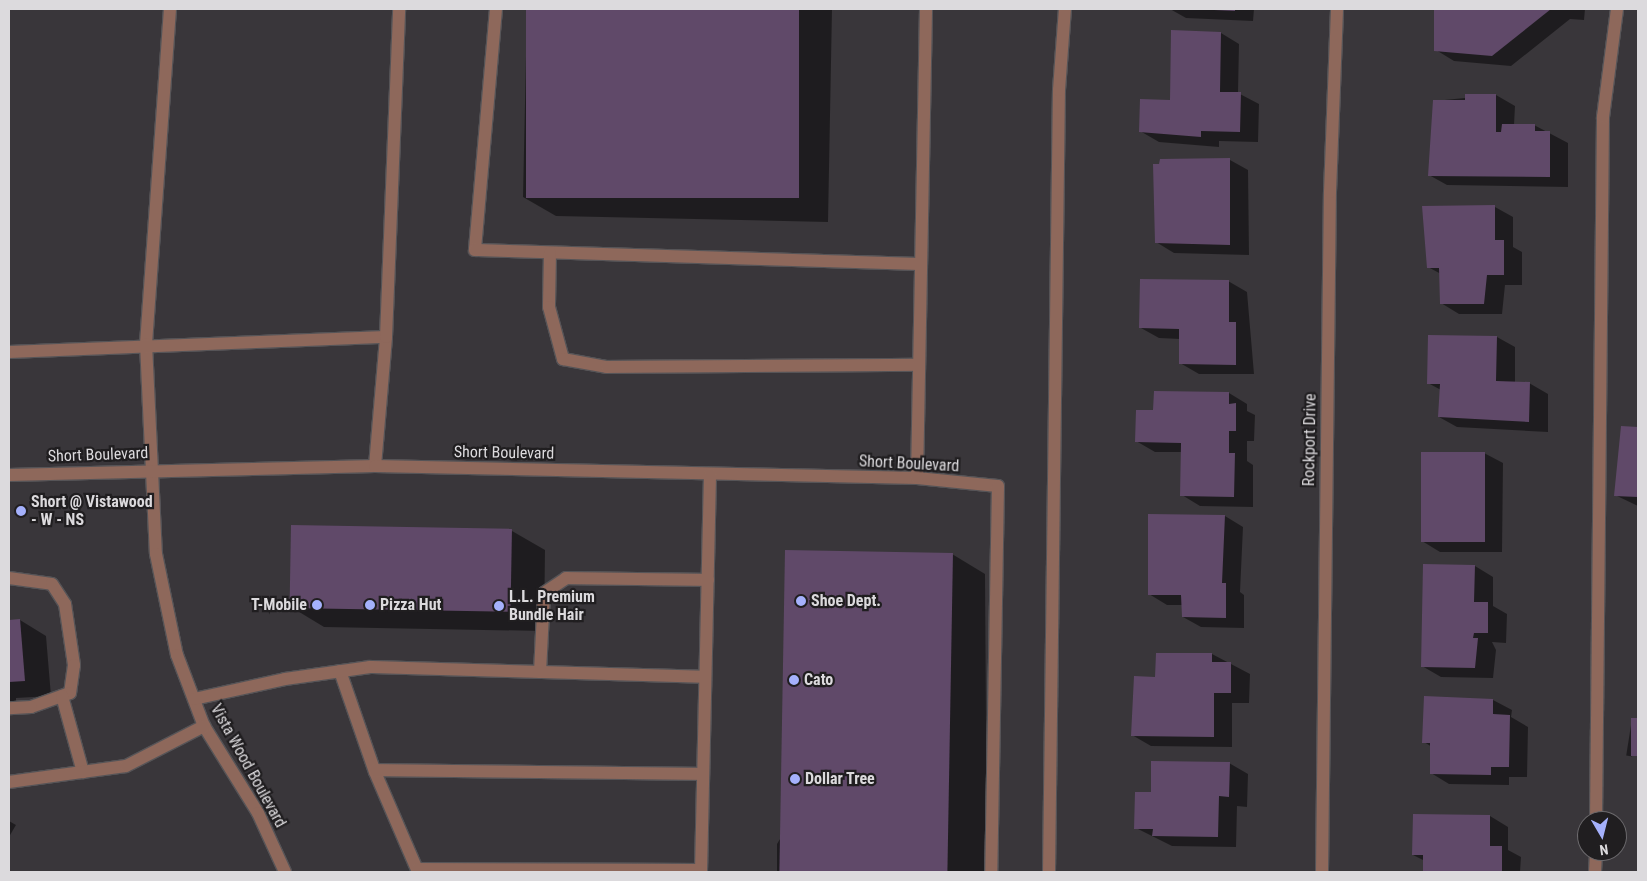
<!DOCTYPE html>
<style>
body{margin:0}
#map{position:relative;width:1647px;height:881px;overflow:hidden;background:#39363a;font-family:"Roboto Condensed",sans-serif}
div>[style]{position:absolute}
.shadow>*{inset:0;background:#0007;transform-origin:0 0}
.building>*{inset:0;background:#604969;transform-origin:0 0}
.roads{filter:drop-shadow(1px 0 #565457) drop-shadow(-1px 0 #565457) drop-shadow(0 1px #565457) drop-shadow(0 -1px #565457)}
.minor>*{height:12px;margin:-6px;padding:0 6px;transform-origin:6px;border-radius:6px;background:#8e685b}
.dots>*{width:14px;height:14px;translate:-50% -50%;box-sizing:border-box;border:2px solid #201e20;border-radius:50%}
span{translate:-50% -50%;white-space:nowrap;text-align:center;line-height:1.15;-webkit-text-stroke:4.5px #201e20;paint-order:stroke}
.street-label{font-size:16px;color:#dcdadd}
.poi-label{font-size:16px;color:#dcdadd;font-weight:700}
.left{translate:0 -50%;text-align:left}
.right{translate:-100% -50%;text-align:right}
.frame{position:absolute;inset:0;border:10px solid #dcdadd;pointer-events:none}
.north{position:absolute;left:1577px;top:811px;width:50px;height:50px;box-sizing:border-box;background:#201e20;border:1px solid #6b696c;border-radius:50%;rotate:172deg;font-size:14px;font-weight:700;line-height:20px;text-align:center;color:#dcdadd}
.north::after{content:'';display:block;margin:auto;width:18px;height:22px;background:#a5b1fc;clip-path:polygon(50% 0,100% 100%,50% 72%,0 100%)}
</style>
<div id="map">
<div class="shadow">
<i style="clip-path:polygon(527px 9px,832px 9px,828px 222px,556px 216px,523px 197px)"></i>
<i style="clip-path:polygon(1170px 9px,1254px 9px,1253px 21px,1186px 18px)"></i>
<i style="clip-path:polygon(1437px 9px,1585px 9px,1584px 20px,1570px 19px,1511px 66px,1454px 61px,1436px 50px)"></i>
<i style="clip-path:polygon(1221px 33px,1239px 44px,1238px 93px,1259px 104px,1258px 142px,1219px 141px,1219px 147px,1159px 142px,1140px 131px,1171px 101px)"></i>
<i style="clip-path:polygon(1496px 95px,1515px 106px,1514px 125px,1534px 125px,1568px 143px,1568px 187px,1447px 185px,1429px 175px,1434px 101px)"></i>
<i style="clip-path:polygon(1161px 160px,1230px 160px,1248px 170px,1249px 255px,1174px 253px,1156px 242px)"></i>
<i style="clip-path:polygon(1495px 207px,1513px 217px,1513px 247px,1522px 252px,1522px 285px,1505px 285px,1502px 314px,1459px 314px,1441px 303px,1441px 274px,1428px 267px)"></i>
<i style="clip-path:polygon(1228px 281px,1247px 292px,1254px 374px,1199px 374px,1180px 363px,1180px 339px,1159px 338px,1141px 328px)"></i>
<i style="clip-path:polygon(1497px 337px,1515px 347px,1515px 383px,1529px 383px,1548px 394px,1548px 432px,1457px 427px,1439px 417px,1441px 390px,1428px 383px)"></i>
<i style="clip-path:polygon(1229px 393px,1247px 404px,1247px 411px,1255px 415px,1254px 441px,1247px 441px,1247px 461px,1253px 465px,1253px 507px,1200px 506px,1182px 495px,1182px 452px,1155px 452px,1136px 441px,1155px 411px)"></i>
<i style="clip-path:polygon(1622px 427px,1638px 428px,1638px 506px,1615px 495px)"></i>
<i style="clip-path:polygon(1484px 453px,1503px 463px,1502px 552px,1440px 552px,1422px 541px)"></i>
<i style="clip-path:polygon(1149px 516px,1225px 516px,1243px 527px,1240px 592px,1244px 595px,1244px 628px,1201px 627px,1183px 617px,1183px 605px,1167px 605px,1149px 594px)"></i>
<i style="clip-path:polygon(512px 531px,545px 550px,544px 631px,324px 627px,291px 607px)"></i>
<i style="clip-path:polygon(952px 554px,985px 574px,987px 872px,777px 872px,777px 844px)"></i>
<i style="clip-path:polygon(1475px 566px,1493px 577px,1493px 606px,1507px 614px,1506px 643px,1492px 642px,1496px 650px,1493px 678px,1441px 677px,1422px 666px)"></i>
<i style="clip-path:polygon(20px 620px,46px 636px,51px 696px,16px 698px,16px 707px,9px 707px,9px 621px)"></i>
<i style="clip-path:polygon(1212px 654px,1250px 674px,1249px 703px,1232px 703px,1232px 747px,1151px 746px,1132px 735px)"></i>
<i style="clip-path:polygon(1425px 698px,1493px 700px,1512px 710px,1511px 717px,1528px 727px,1527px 777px,1509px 777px,1509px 785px,1449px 784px,1431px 773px,1432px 747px,1424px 742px)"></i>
<i style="left:1632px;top:719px;width:6px;height:37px;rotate:9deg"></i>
<i style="clip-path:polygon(1229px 763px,1248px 774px,1247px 807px,1237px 806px,1236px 847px,1172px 846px,1136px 828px,1152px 793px)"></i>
<i style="clip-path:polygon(1490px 816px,1508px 827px,1508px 850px,1521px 857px,1520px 872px,1425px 872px,1425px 861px,1413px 855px)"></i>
<i style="left:9px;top:821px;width:8px;height:39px;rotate:30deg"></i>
</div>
<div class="building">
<i style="left:526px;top:9px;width:273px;height:189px"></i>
<i style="clip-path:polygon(1215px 9px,1235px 9px,1235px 11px,1214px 10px)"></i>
<i style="clip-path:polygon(1434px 9px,1551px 9px,1492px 56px,1434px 51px)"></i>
<i style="clip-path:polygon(1171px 30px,1221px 32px,1220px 92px,1241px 92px,1240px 132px,1201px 131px,1201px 137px,1139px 132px,1140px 99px,1170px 100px)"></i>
<i style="clip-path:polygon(1465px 94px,1496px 94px,1496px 132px,1501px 132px,1502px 124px,1535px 124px,1535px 131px,1550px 131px,1550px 177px,1428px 176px,1433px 100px,1465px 100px)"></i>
<i style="clip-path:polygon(1230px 158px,1230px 245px,1155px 243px,1153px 164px,1159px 164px,1160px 159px)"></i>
<i style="clip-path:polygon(1495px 205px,1495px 240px,1504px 240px,1504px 275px,1487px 275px,1484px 304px,1440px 304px,1439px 268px,1427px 268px,1422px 206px)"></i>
<i style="clip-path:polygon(1140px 279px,1229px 280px,1229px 322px,1236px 322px,1236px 365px,1179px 364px,1179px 329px,1139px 328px)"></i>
<i style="clip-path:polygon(1428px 335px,1497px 336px,1496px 381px,1530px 382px,1529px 422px,1438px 417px,1440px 384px,1427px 384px)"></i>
<i style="clip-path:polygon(1154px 391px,1229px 392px,1229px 404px,1236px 403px,1236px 431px,1229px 431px,1229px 453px,1235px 453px,1234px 497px,1180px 496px,1181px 443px,1135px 442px,1136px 410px,1153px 410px)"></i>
<i style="clip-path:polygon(1621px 426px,1638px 427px,1638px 497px,1614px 496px)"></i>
<i style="left:1421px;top:452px;width:64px;height:90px"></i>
<i style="clip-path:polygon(1148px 514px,1225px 515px,1222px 583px,1226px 583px,1226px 618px,1182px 617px,1181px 595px,1148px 595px)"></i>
<i style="left:291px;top:525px;width:221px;height:83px;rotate:1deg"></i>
<i style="left:785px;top:550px;width:168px;height:322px;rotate:1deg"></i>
<i style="clip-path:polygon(1423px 564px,1475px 565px,1474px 602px,1488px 602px,1488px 633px,1474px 633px,1473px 638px,1478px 638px,1475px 668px,1421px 667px)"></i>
<i style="clip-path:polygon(20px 619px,25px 681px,9px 682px,9px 620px)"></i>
<i style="clip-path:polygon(1156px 653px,1212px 653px,1212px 662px,1231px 662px,1231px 693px,1214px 693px,1214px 737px,1131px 736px,1134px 676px,1155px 677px)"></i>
<i style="clip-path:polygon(1424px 696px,1493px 699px,1493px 714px,1510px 715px,1509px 767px,1491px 767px,1491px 775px,1430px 774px,1430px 743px,1422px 743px)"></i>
<i style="left:1631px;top:718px;width:7px;height:38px"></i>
<i style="clip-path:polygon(1151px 761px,1230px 762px,1229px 797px,1219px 796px,1218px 837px,1152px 836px,1153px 829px,1134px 829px,1135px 792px,1151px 792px)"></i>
<i style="clip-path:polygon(1413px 814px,1490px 815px,1490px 846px,1502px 846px,1502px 872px,1423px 872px,1423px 855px,1412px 855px)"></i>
</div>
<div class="roads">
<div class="minor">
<i style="left:170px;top:9px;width:336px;rotate:94.1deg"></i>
<i style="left:146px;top:344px;width:210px;rotate:87.3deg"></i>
<i style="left:156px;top:554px;width:103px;rotate:78.3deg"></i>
<i style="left:177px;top:655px;width:76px;rotate:69.2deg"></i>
<i style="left:204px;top:726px;width:102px;rotate:58.2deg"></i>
<i style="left:258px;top:813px;width:65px;rotate:65.4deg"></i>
<i style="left:496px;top:9px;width:242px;rotate:95deg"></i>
<i style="left:475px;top:250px;width:446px;rotate:1.8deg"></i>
<i style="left:550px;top:253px;width:54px;rotate:91.1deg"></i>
<i style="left:549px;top:307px;width:54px;rotate:74.9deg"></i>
<i style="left:563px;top:359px;width:45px;rotate:10.3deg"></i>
<i style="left:607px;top:367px;width:312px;rotate:-0.4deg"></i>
<i style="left:9px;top:352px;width:377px;rotate:-2.3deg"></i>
<i style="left:375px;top:466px;width:129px;rotate:-85.1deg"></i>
<i style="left:386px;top:337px;width:328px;rotate:-87.7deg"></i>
<i style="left:9px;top:475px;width:366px;rotate:-1.4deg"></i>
<i style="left:375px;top:466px;width:542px;rotate:1.27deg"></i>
<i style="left:917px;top:478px;width:81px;rotate:5.6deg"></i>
<i style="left:998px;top:486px;width:386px;rotate:91deg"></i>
<i style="left:917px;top:478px;width:469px;rotate:-88.9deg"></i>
<i style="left:9px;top:578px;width:43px;rotate:7.9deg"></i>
<i style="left:52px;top:584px;width:24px;rotate:57deg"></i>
<i style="left:65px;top:604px;width:62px;rotate:81.6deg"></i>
<i style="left:74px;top:665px;width:28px;rotate:98deg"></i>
<i style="left:70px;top:693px;width:41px;rotate:160.3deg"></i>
<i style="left:31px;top:707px;width:22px;rotate:177deg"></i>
<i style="left:340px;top:671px;width:107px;rotate:70.9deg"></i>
<i style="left:375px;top:772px;width:109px;rotate:66.7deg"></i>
<i style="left:540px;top:672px;width:79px;rotate:-87.1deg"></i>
<i style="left:544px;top:593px;width:27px;rotate:-34deg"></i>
<i style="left:566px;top:578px;width:142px;rotate:0.8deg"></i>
<i style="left:62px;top:696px;width:79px;rotate:74.6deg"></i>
<i style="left:194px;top:699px;width:93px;rotate:-12.4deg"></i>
<i style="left:285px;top:679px;width:86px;rotate:-8deg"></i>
<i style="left:370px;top:667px;width:335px;rotate:1.7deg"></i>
<i style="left:375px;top:770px;width:328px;rotate:0.7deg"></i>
<i style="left:9px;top:782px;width:118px;rotate:-7.8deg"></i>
<i style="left:126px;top:766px;width:88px;rotate:-27.1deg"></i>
<i style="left:1596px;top:821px;width:704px;rotate:-89.43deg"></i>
<i style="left:1603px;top:117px;width:109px;rotate:-82.6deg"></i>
<i style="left:417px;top:869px;width:284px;rotate:0.2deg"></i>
<i style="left:701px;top:872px;width:398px;rotate:-88.7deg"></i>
<i style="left:1049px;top:872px;width:782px;rotate:-89.27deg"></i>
<i style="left:1059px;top:90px;width:81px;rotate:-85.8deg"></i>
<i style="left:1322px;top:872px;width:680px;rotate:-89.33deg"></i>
<i style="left:1330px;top:192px;width:183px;rotate:-87.8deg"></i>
<i style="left:1595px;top:872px;width:21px;rotate:-87deg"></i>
</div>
</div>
<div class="dots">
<i style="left:21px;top:511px;background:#a5b1fc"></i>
<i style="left:801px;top:601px;background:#a5b1fc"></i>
<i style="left:317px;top:605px;background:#a5b1fc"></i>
<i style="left:370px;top:605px;background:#a5b1fc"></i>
<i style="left:499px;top:606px;background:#a5b1fc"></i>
<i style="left:794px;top:680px;background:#a5b1fc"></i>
<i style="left:795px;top:779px;background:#a5b1fc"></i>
</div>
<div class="street-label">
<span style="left:1310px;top:440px;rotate:-89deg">Rockport Drive</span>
<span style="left:504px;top:453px;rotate:1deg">Short Boulevard</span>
<span style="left:98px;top:455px;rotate:-2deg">Short Boulevard</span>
<span style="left:909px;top:464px;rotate:3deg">Short Boulevard</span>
<span style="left:248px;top:766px;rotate:61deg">Vista Wood Boulevard</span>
</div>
<div class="poi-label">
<span class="left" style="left:31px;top:511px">Short @ Vistawood<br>- W - NS</span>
<span class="left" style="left:509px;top:606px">L.L. Premium<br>Bundle Hair</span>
<span class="left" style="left:811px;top:601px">Shoe Dept.</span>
<span class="right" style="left:307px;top:605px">T-Mobile</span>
<span class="left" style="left:380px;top:605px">Pizza Hut</span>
<span class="left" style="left:804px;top:680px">Cato</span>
<span class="left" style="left:805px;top:779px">Dollar Tree</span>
</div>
<div class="frame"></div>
<div class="north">N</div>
</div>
